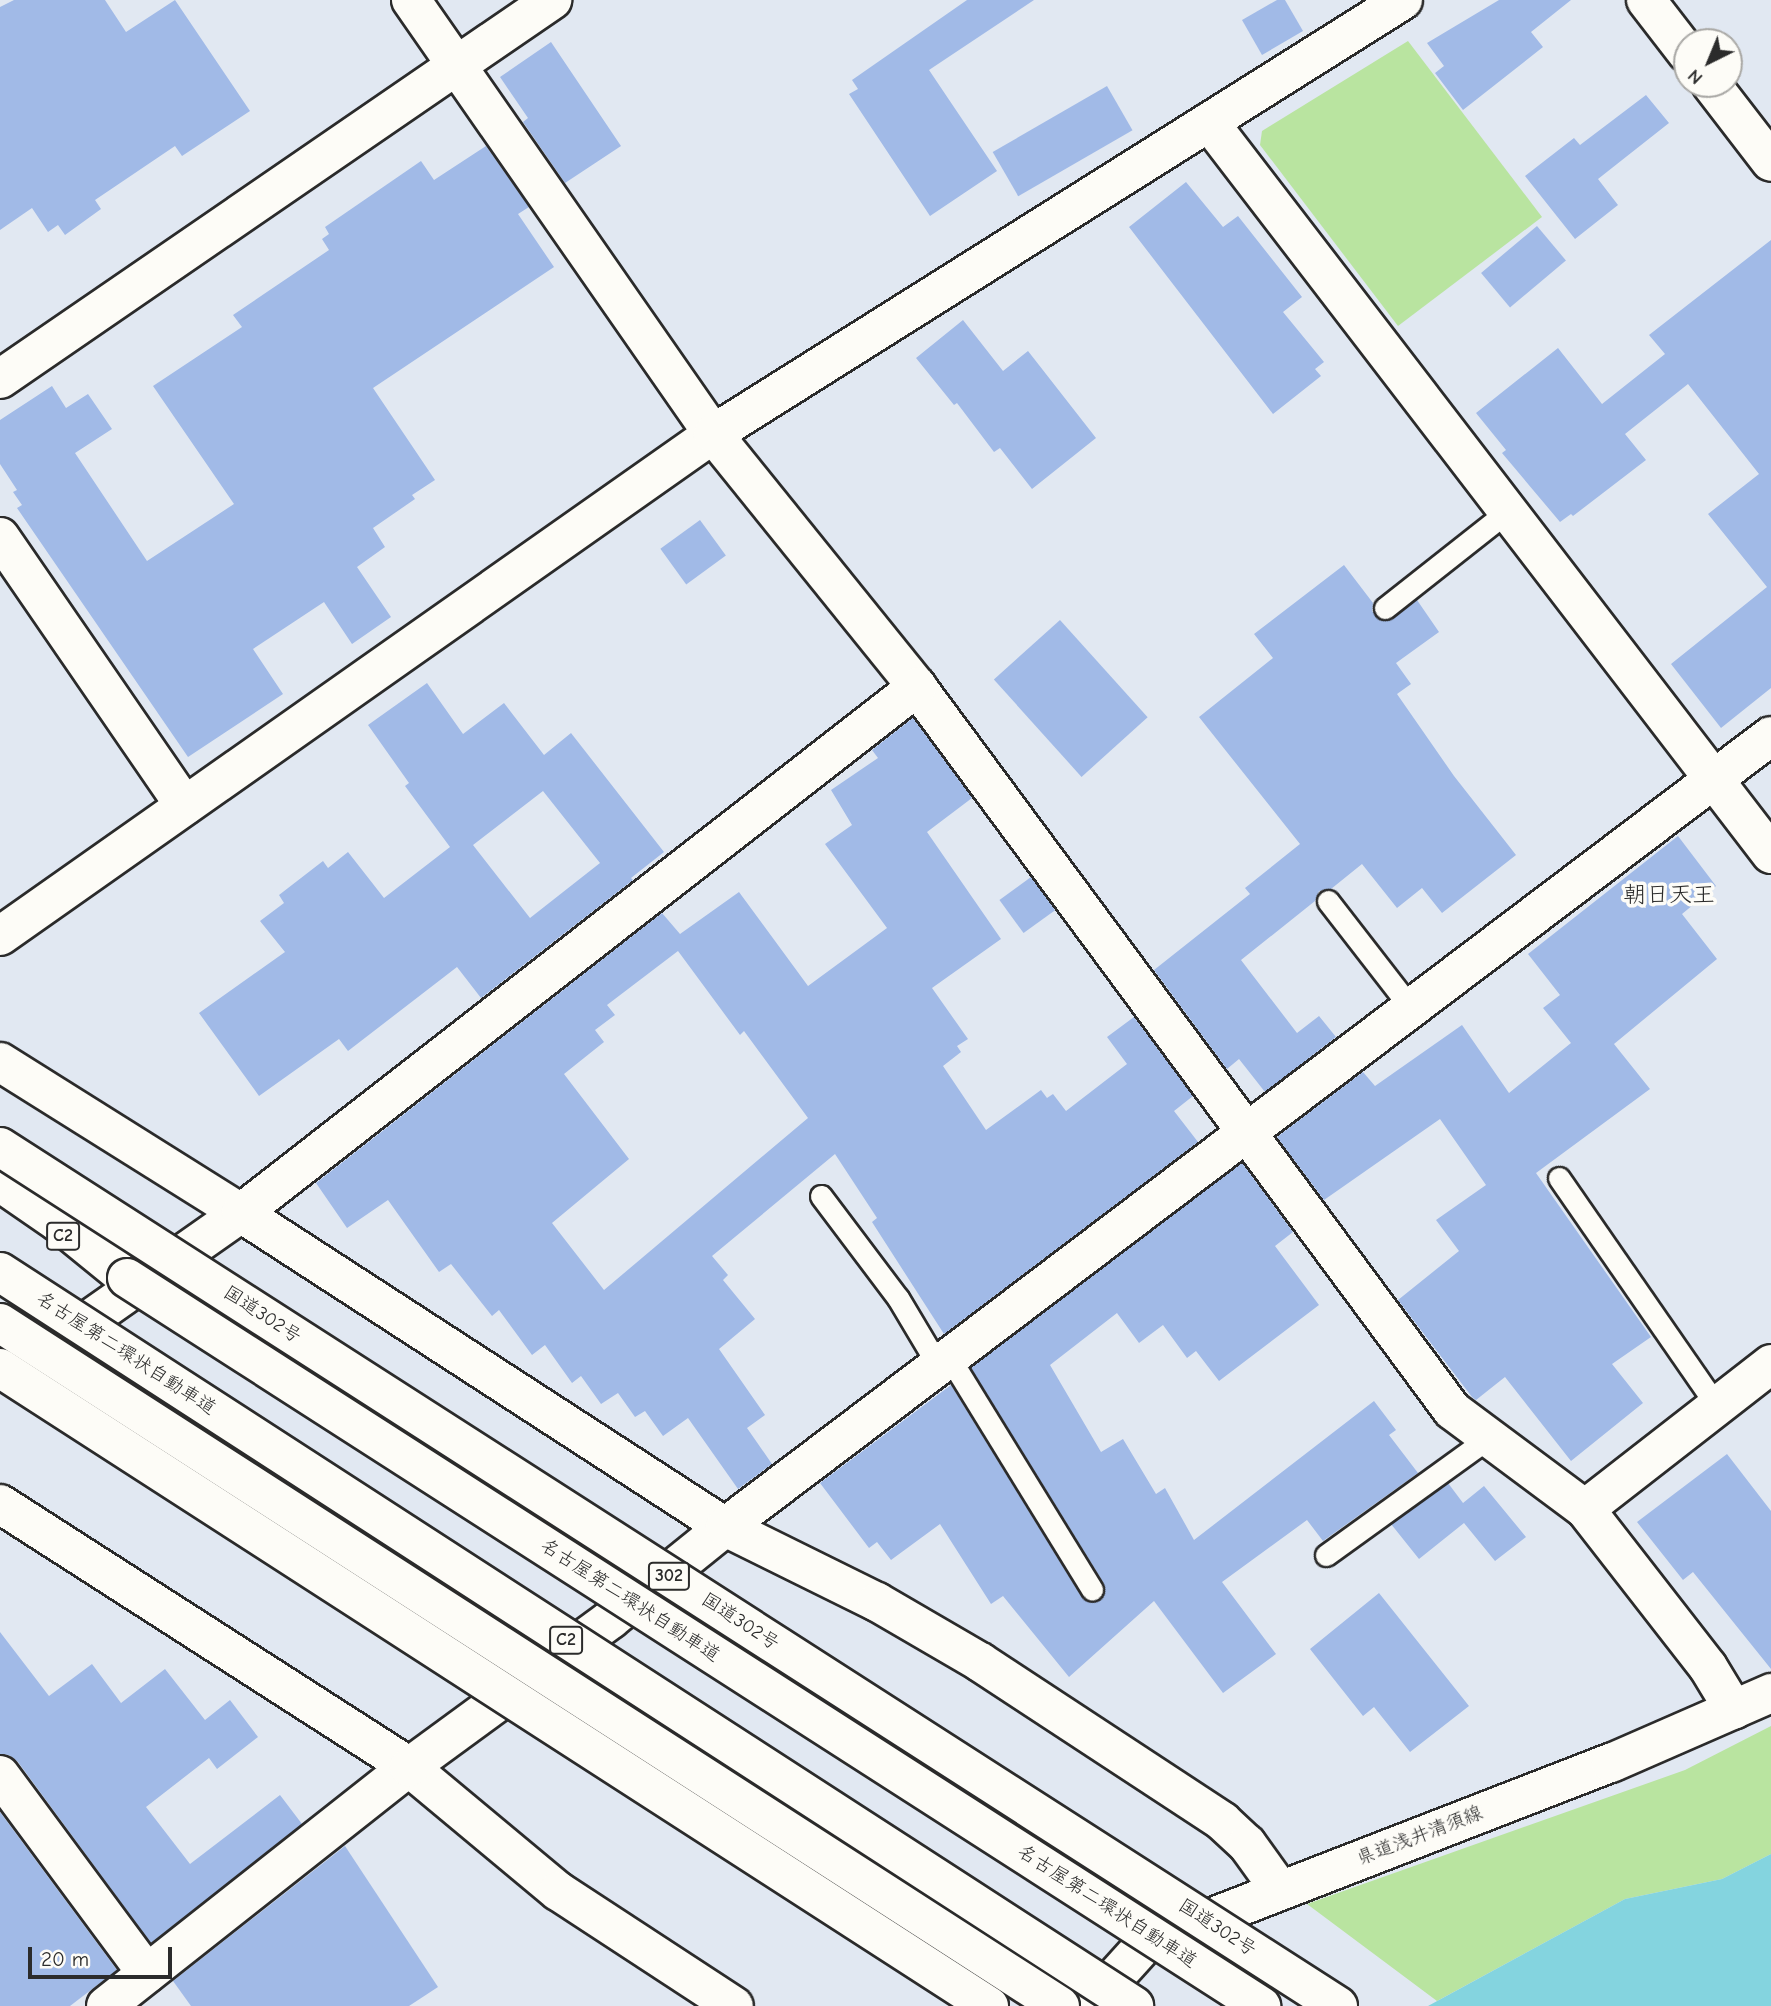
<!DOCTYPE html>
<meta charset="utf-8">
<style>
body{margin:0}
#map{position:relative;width:1771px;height:2006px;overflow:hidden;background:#e1e8f2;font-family:"Comic Neue","Klee One",sans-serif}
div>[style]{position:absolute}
.green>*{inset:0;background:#b9e4a0}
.water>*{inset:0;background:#84d4df}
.building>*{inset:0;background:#a1bae7;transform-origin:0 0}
.roads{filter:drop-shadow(2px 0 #2b2b2b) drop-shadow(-2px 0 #2b2b2b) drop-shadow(0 2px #2b2b2b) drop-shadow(0 -2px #2b2b2b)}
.service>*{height:21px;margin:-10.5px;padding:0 10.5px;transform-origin:10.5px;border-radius:10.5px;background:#fdfcf7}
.minor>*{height:38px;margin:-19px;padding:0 19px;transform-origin:19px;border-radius:19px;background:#fdfcf7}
.secondary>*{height:38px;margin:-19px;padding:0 19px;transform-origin:19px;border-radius:19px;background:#fdfcf7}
.motorway>*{height:38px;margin:-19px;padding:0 19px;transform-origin:19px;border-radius:19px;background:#fdfcf7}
.bridges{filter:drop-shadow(2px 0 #2b2b2b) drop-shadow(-2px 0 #2b2b2b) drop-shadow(0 2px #2b2b2b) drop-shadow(0 -2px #2b2b2b)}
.trunk-bridge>*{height:38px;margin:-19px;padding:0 19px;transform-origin:19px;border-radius:19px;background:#fdfcf7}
.motorway-bridge>*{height:38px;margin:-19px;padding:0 19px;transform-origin:19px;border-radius:19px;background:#fdfcf7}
span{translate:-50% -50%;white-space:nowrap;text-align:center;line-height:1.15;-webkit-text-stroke:7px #fdfcf7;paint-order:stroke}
.shield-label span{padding:2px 5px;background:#fdfcf7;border:2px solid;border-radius:5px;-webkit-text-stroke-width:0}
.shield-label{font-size:18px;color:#2b2b2b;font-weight:700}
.street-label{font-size:19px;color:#2b2b2b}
.quarter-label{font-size:23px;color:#2b2b2b}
.north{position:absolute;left:1673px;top:28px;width:70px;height:70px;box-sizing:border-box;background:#fdfcf7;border:2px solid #a9a8a5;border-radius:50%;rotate:223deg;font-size:19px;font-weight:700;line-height:28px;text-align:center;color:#2b2b2b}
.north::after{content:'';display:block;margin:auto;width:24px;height:32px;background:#2b2b2b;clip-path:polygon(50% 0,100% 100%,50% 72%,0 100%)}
.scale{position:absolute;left:28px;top:1947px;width:144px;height:32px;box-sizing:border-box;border:4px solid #2b2b2b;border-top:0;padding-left:9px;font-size:21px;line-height:24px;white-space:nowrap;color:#2b2b2b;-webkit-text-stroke:5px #fdfcf7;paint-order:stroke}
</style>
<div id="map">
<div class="green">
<i style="clip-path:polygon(1408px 41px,1542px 217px,1398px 326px,1260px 145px,1262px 131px)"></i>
<i style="clip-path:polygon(1771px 1726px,1771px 1854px,1722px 1879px,1625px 1899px,1437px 2001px,1307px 1904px,1685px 1770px)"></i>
</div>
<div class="water">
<i style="clip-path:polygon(1771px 1854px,1771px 2006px,1428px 2006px,1625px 1899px,1722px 1879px)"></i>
</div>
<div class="building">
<i style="clip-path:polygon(14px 0,105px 0,126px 32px,175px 0,250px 111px,182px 156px,175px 146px,95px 200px,101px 209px,65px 235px,58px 225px,48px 232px,32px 208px,0 230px,0 7px)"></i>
<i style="clip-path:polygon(967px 0,1034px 0,929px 70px,997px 171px,930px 216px,849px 94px,858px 89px,852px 80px)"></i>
<i style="clip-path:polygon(1277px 0,1285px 0,1303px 31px,1262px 55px,1242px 20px)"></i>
<i style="clip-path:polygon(1499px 0,1571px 0,1531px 32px,1543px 47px,1463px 110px,1435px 73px,1444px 66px,1427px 43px)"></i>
<i style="clip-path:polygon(551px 42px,621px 146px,565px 183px,523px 122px,528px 118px,500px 77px)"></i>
<i style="left:1107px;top:86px;width:51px;height:132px;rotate:60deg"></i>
<i style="clip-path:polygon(1646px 95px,1669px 123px,1598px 179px,1618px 205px,1575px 239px,1525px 176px,1574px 138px,1580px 145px)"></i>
<i style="clip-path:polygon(486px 146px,529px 207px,518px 214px,554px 267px,373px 388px,435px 480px,412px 495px,415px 499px,373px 528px,385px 547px,357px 567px,391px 617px,352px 644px,324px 602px,253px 649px,283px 694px,188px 757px,17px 508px,22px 505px,13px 492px,17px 490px,0 464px,0 420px,52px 386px,66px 408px,88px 394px,112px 429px,75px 453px,147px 561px,234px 504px,153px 386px,242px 327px,233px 315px,329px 250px,322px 239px,329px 234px,325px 227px,421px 161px,434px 180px)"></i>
<i style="clip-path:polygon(1186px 182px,1223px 227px,1238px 216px,1302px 297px,1283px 312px,1324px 362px,1315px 369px,1321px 376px,1273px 414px,1129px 227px)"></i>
<i style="left:1537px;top:226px;width:45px;height:73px;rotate:50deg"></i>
<i style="clip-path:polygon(1771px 240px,1771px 688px,1721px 728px,1671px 664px,1767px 587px,1708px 514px,1759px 474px,1688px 384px,1625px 434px,1646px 460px,1573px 516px,1571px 514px,1560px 522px,1502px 453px,1506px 450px,1476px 413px,1558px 348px,1602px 404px,1665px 354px,1649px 335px)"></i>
<i style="clip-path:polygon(963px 320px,1003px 371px,1028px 351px,1096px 438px,1032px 489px,1000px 448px,994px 452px,957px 403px,954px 405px,916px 358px)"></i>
<i style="left:700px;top:520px;width:44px;height:49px;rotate:54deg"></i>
<i style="clip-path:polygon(1344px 565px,1373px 603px,1372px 611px,1380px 620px,1387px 621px,1417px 600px,1439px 632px,1396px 663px,1411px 684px,1397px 694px,1454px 776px,1516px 855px,1442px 913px,1422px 888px,1397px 908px,1362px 864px,1331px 889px,1319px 891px,1315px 901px,1241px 960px,1297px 1033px,1319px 1016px,1336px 1037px,1265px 1092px,1239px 1059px,1227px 1069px,1154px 970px,1250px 894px,1245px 888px,1300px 844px,1199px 717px,1273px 658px,1254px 634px)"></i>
<i style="left:1060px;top:620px;width:131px;height:89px;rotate:48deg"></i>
<i style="clip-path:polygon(evenodd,427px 683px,463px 734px,504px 703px,544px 755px,571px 733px,664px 852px,631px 878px,633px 880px,481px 998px,457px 967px,348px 1051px,339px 1039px,259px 1096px,199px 1013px,285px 952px,260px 921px,284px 903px,279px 895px,323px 861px,328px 868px,348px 852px,384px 898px,450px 847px,405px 786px,409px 783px,368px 725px,427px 683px,543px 791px,600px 863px,530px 918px,473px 845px,543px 791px)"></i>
<i style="clip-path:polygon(evenodd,913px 718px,972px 798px,927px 832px,1001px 939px,932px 988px,968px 1039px,957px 1046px,961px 1052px,943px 1066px,986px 1130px,1041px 1090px,1047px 1098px,1053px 1094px,1066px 1111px,1127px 1064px,1107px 1037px,1134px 1017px,1193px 1096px,1174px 1111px,1198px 1142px,944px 1334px,872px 1222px,877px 1218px,835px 1154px,712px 1256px,728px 1275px,723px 1280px,755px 1319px,719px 1349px,765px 1415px,747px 1428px,772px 1464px,738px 1489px,688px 1418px,663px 1436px,645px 1411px,635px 1417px,618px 1393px,601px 1404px,581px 1376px,572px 1383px,545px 1345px,532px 1355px,499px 1310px,492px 1316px,451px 1264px,439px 1272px,388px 1200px,347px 1228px,316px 1183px,662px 913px,680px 934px,739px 892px,808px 986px,887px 928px,825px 844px,852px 825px,831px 790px,878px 758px,872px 750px,913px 718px,678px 951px,740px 1035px,744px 1031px,808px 1118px,604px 1290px,552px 1223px,629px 1159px,564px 1074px,604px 1042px,595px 1030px,615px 1015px,607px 1005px,678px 951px)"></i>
<i style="clip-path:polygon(1678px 836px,1716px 886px,1682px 914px,1717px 959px,1614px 1044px,1650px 1089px,1536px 1173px,1651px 1337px,1612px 1364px,1643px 1403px,1571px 1461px,1505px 1377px,1476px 1400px,1472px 1397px,1398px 1300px,1459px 1251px,1436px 1220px,1486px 1185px,1440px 1119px,1324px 1200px,1277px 1137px,1363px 1072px,1375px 1086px,1462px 1025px,1509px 1093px,1571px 1043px,1543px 1008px,1560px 995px,1528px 954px)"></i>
<i style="left:1031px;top:877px;width:41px;height:39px;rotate:54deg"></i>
<i style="clip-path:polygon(1242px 1163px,1293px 1232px,1275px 1246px,1319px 1305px,1219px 1381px,1196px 1351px,1187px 1358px,1163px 1325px,1139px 1343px,1117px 1313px,1050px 1365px,1101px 1452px,1123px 1439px,1156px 1494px,1165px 1488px,1194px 1540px,1374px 1401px,1396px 1430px,1389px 1435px,1418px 1473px,1323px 1541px,1307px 1520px,1222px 1582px,1276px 1654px,1223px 1693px,1154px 1601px,1069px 1677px,1003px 1596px,991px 1604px,940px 1524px,891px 1560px,877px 1542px,869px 1548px,820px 1483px,951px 1385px,1081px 1596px,1092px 1602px,1099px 1600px,1105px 1589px,1103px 1582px,971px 1368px)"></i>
<i style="clip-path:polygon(1727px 1454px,1771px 1511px,1771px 1669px,1693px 1572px,1683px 1580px,1637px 1522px)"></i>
<i style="clip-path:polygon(1448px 1483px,1463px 1503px,1484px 1486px,1526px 1537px,1495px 1561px,1464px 1523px,1419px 1559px,1391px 1524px)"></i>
<i style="clip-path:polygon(1379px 1593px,1469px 1706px,1410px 1752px,1374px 1707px,1363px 1716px,1310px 1649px)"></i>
<i style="clip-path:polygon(0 1632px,49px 1696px,92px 1664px,121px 1703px,165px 1669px,205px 1720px,230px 1700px,258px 1737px,217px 1769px,209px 1758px,146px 1807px,190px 1864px,280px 1795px,302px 1824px,151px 1943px,18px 1762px,9px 1755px,0 1754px)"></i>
<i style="clip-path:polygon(0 1812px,117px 1970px,70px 2006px,0 2006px)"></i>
<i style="clip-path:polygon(345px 1846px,438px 1987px,409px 2006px,191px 2006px,173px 1981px)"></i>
</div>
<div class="roads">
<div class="service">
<i style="left:1385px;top:608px;width:157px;rotate:-38.3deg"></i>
<i style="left:1328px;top:901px;width:135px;rotate:52.2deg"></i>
<i style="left:1559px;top:1178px;width:277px;rotate:55.3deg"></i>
<i style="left:821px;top:1196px;width:128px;rotate:53deg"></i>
<i style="left:898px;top:1298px;width:78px;rotate:59.2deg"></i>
<i style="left:949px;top:1357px;width:273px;rotate:58.4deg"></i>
<i style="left:1326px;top:1555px;width:200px;rotate:-35.8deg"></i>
</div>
<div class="minor">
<i style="left:411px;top:0;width:529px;rotate:55.17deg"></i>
<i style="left:713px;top:434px;width:325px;rotate:51.1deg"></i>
<i style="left:917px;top:687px;width:899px;rotate:53.5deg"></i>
<i style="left:1452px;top:1410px;width:166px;rotate:36.7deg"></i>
<i style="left:1585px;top:1509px;width:200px;rotate:52.1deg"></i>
<i style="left:1708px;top:1667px;width:50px;rotate:58.8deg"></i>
<i style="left:1646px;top:0;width:67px;rotate:52.3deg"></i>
<i style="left:1711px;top:84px;width:98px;rotate:52.4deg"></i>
<i style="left:1209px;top:122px;width:923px;rotate:52.48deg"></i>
<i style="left:0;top:379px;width:670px;rotate:-34.47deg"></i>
<i style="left:0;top:537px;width:326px;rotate:55.5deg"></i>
<i style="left:0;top:936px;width:872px;rotate:-35.15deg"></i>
<i style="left:713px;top:434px;width:815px;rotate:-32.17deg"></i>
<i style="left:0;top:1062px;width:284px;rotate:32.1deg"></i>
<i style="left:241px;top:1213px;width:577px;rotate:32.97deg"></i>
<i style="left:725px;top:1527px;width:169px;rotate:26.3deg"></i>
<i style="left:877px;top:1602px;width:119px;rotate:30.2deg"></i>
<i style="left:980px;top:1662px;width:290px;rotate:33.3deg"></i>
<i style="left:1222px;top:1821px;width:34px;rotate:43deg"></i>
<i style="left:1247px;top:1844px;width:57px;rotate:54.3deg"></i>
<i style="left:19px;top:1369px;width:271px;rotate:-35.1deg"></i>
<i style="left:241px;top:1213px;width:857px;rotate:-37.89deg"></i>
<i style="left:0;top:1504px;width:486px;rotate:32.7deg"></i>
<i style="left:409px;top:1767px;width:194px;rotate:39.8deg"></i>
<i style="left:558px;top:1891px;width:210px;rotate:33.2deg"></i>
<i style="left:1585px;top:1509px;width:236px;rotate:-37.9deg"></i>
<i style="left:0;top:1775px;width:247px;rotate:53.5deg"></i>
<i style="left:106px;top:2006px;width:386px;rotate:-38.3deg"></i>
<i style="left:409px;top:1767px;width:250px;rotate:-36.2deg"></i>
<i style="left:611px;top:1619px;width:146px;rotate:-38.9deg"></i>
<i style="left:725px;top:1527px;width:1311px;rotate:-37.1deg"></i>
</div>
<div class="secondary">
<i style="left:1089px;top:2006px;width:85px;rotate:-47.9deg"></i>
<i style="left:1146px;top:1943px;width:499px;rotate:-21.2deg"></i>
<i style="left:1611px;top:1763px;width:175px;rotate:-23.6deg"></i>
</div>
<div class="motorway">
<i style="left:0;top:1182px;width:70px;rotate:34.6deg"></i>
<i style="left:58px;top:1222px;width:89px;rotate:39.1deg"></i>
</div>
</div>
<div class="bridges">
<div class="trunk-bridge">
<i style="left:0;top:1147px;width:1590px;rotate:32.7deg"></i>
<i style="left:0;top:1323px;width:1261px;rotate:32.8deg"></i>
</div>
<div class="motorway-bridge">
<i style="left:0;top:1272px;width:1351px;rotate:32.91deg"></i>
<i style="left:127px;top:1278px;width:1348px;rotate:32.7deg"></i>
<i style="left:0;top:1368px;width:1177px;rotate:32.83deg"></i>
</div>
</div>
<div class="shield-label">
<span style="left:63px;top:1236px">C2</span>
<span style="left:669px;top:1576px">302</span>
<span style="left:566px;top:1640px">C2</span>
</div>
<div class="street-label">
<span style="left:262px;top:1315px;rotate:33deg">国道302号</span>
<span style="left:126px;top:1354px;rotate:33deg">名古屋第二環状自動車道</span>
<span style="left:630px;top:1601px;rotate:33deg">名古屋第二環状自動車道</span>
<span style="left:740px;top:1622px;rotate:33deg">国道302号</span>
<span style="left:1420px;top:1836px;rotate:-21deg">県道浅井清須線</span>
<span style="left:1107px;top:1907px;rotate:33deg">名古屋第二環状自動車道</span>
<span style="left:1217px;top:1928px;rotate:33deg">国道302号</span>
</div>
<div class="quarter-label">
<span style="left:1669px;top:895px">朝日天王</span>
</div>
<div class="north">N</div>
<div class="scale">20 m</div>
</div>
